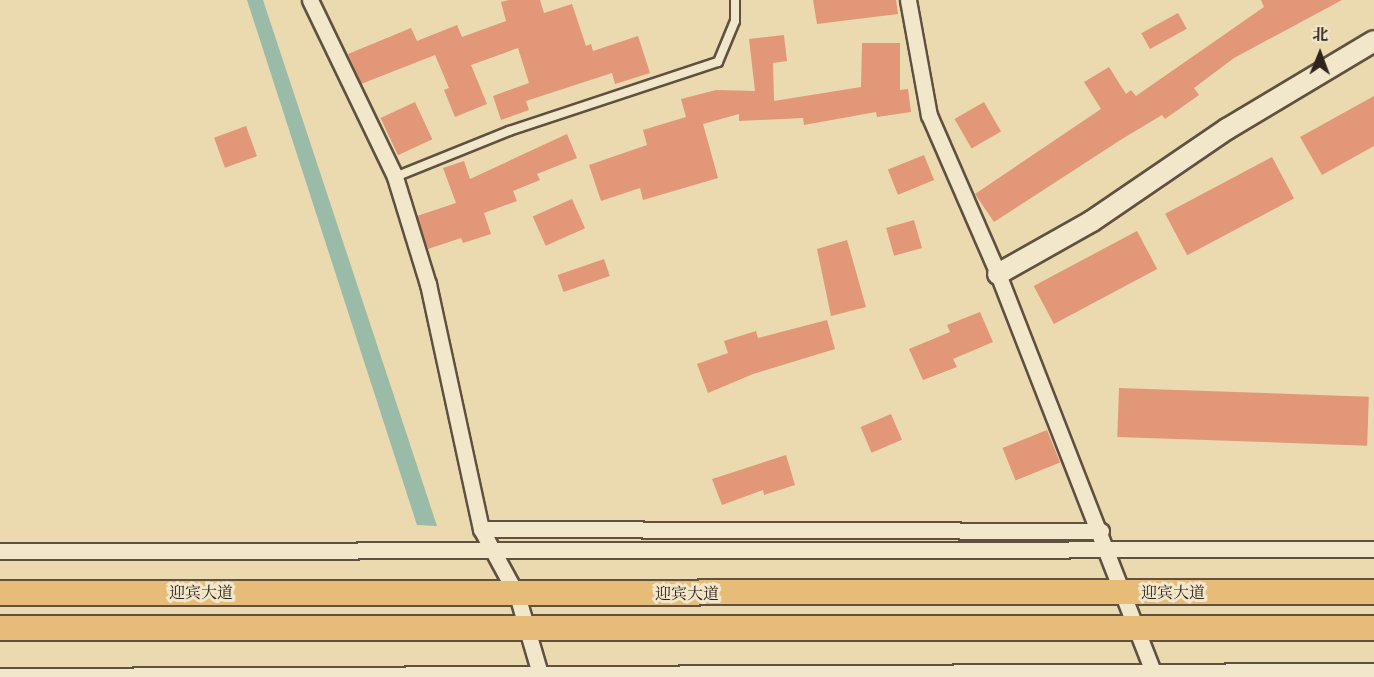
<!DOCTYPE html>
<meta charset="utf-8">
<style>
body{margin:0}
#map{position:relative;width:1374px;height:677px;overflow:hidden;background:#ebd9af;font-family:"Old Standard TT","Noto Serif SC",serif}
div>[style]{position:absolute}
.water>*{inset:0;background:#99bba7}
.building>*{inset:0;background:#e29778;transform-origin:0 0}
.roads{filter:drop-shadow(2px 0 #5f5040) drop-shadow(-2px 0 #5f5040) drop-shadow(0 2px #5f5040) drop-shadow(0 -2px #5f5040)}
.service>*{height:8px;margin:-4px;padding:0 4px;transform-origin:4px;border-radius:4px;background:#f2e6cb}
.minor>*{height:15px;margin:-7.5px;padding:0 7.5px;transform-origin:7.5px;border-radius:7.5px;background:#f2e6cb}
.tertiary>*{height:20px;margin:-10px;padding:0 10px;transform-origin:10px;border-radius:10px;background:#f2e6cb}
.primary>*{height:24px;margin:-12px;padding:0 12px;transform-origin:12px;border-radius:12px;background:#e6bc78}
span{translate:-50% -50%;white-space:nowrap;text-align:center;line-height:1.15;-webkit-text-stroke:6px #f2e6cb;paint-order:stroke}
.street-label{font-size:16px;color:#30231b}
.north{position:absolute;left:1290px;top:24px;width:60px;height:60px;-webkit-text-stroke:4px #f2e6cb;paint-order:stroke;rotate:1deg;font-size:16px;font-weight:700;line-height:24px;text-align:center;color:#30231b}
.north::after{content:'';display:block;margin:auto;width:21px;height:27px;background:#30231b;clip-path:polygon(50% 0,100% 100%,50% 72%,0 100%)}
</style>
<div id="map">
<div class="water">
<i style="clip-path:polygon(247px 0,263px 0,437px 526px,417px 525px)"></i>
</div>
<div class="building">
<i style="clip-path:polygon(509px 0,540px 0,544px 13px,572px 4px,586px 46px,591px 44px,593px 51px,638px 36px,650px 73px,615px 84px,612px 73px,526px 101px,529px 110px,501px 120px,493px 96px,529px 83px,518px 48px,471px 65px,487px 104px,455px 117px,444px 90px,449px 88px,435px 55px,361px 84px,348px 54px,411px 28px,417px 41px,457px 25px,462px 37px,506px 21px,501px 2px)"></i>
<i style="clip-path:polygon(813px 0,896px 0,898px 14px,817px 24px)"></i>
<i style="clip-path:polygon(1261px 0,1342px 0,1234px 58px,1194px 88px,1199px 95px,1165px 119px,1162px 115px,1122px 139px,994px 222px,975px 194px,1101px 109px,1084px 82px,1109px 67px,1126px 94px,1131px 90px,1136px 96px,1264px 7px)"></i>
<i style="left:1178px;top:13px;width:18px;height:42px;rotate:61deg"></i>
<i style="clip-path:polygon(784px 35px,787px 61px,773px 63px,774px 101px,861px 87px,862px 43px,900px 43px,900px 90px,908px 89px,911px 112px,877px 117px,876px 112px,804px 125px,803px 118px,739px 121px,739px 114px,703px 124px,718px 178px,643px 200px,640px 188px,601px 201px,589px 165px,647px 145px,643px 130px,686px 117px,681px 99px,716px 90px,755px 91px,749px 39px)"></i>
<i style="clip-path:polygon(1374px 96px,1374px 146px,1322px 175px,1300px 137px)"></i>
<i style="left:415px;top:102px;width:41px;height:38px;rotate:65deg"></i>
<i style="left:984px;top:102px;width:34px;height:34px;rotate:60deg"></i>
<i style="left:246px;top:126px;width:32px;height:34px;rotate:70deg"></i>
<i style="clip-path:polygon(567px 134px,577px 158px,537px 174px,540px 180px,513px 191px,517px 201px,484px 213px,491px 234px,463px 243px,461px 238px,428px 249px,417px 216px,456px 203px,443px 168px,464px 161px,470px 179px)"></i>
<i style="left:924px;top:155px;width:27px;height:39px;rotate:68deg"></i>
<i style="left:1272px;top:157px;width:47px;height:121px;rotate:62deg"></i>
<i style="left:572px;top:199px;width:32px;height:43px;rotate:66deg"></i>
<i style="left:914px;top:220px;width:29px;height:29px;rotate:74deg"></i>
<i style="left:1137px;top:231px;width:43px;height:117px;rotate:62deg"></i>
<i style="clip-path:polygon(847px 240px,866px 307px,831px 316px,817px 249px)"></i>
<i style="left:604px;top:259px;width:18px;height:49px;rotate:71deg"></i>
<i style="clip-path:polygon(980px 312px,993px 342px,953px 359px,957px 367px,923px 380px,909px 349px,950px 332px,947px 325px)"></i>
<i style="clip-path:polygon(827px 320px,835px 349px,753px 374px,708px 393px,697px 364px,728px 353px,724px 341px,756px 331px,758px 338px)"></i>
<i style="left:1119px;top:388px;width:250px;height:49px;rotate:2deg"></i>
<i style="left:891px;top:414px;width:28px;height:33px;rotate:67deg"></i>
<i style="left:1047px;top:430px;width:35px;height:48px;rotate:68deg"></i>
<i style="clip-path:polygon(786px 455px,795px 485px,764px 495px,763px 490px,722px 505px,712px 479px)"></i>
</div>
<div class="roads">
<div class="service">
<i style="left:395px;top:177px;width:123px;rotate:-22deg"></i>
<i style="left:509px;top:131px;width:220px;rotate:-18.3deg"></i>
<i style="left:718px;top:62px;width:44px;rotate:-67.5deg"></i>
<i style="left:735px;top:21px;width:21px;rotate:-90deg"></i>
</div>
<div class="minor">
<i style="left:310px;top:0;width:196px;rotate:64.3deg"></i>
<i style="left:395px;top:177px;width:112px;rotate:72.9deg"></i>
<i style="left:428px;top:284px;width:251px;rotate:77.8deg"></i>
<i style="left:481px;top:529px;width:75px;rotate:61.4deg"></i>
<i style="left:517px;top:595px;width:85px;rotate:73.7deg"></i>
<i style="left:908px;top:0;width:117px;rotate:79.7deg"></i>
<i style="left:929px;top:115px;width:173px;rotate:66.5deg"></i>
<i style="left:998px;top:274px;width:433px;rotate:68.7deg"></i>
<i style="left:481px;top:529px;width:620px;rotate:0.18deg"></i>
<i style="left:0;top:551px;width:1374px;rotate:-0.08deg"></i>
<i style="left:0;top:676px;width:1374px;rotate:-0.21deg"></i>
</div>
<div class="tertiary">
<i style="left:998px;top:274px;width:108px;rotate:-29.4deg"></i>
<i style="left:1092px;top:221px;width:163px;rotate:-34.3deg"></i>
<i style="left:1227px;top:129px;width:171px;rotate:-30.9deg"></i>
</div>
<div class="primary">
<i style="left:0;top:593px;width:1374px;rotate:-0.04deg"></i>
<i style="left:0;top:628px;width:1374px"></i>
</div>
</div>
<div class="street-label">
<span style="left:201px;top:594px">迎宾大道</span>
<span style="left:1173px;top:594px">迎宾大道</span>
<span style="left:687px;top:595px">迎宾大道</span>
</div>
<div class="north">北</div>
</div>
